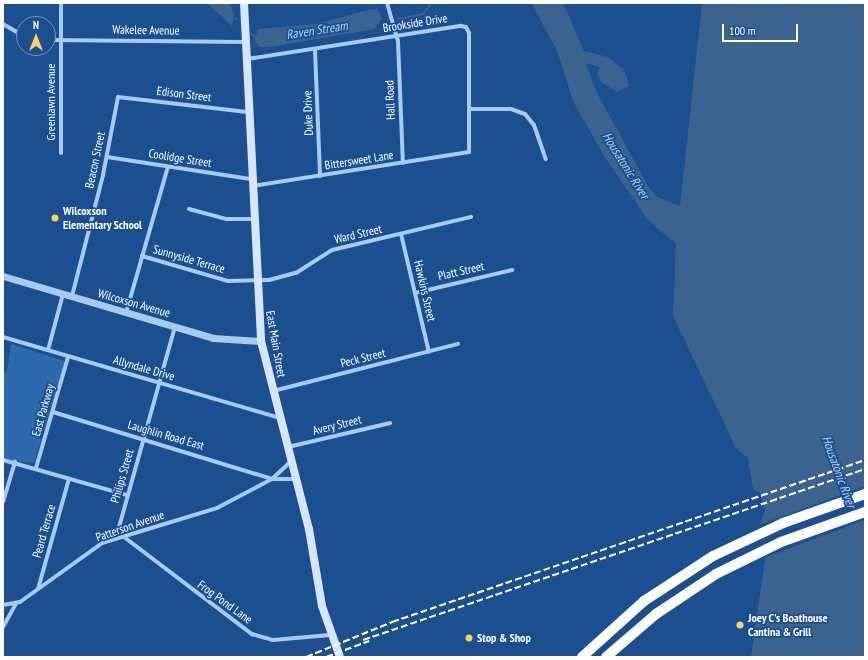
<!DOCTYPE html>
<style>
body{margin:0}
#map{position:relative;width:868px;height:660px;overflow:hidden;background:#1b4f8f;font-family:"PT Sans Narrow",sans-serif}
div>[style]{position:absolute}
.green>*{inset:0;background:#2e69ad}
.water>*{inset:0;background:#3c6290}
.pier>*{inset:0;background:#1b4f8f}
.stream>*{height:1.5px;margin:-0.75px;padding:0 0.75px;transform-origin:0.75px;border-radius:0.75px;background:#3c6290}
.minor>*{height:4px;margin:-2px;padding:0 2px;transform-origin:2px;border-radius:2px;background:#a9c9ee}
.tertiary>*{height:7px;margin:-3.5px;padding:0 3.5px;transform-origin:3.5px;border-radius:3.5px;background:#a9c9ee}
.secondary>*{height:8px;margin:-4px;padding:0 4px;transform-origin:4px;border-radius:4px;background:#d6e6fa}
.motorway>*{height:10px;margin:-5px;padding:0 5px;transform-origin:5px;border-radius:5px;background:#fff}
.rail>*{height:1.5px;margin-top:-0.75px;transform-origin:0;background:repeating-linear-gradient(90deg,#fff 0 7px,transparent 0 10px)}
.dots>*{width:11px;height:11px;translate:-50% -50%;box-sizing:border-box;border:2px solid #1b4f8f;border-radius:50%}
span{translate:-50% -50%;white-space:nowrap;text-align:center;line-height:1.15;-webkit-text-stroke:3.5px #1b4f8f;paint-order:stroke}
.street-label{font-size:12px;color:#fff}
.poi-label{font-size:12px;color:#fff;font-weight:700}
.left{translate:0 -50%;text-align:left}
.water-label{font-size:13px;color:#b5d3f5;font-style:italic}
.frame{position:absolute;inset:0;border:4px solid #fff;pointer-events:none}
.north{position:absolute;left:16px;top:16px;width:40px;height:40px;box-sizing:border-box;background:#1b4f8f;border:1px solid #7695bc;border-radius:50%;rotate:0deg;font-size:11px;font-weight:700;line-height:16px;text-align:center;color:#fff}
.north::after{content:'';display:block;margin:auto;width:14px;height:18px;background:#ffd166;clip-path:polygon(50% 0,100% 100%,50% 72%,0 100%)}
.scale{position:absolute;left:722px;top:24px;width:76px;height:18px;box-sizing:border-box;border:2px solid #fff;border-top:0;padding-left:5px;font-size:12px;line-height:14px;white-space:nowrap;color:#fff;-webkit-text-stroke:3px #1b4f8f;paint-order:stroke}
</style>
<div id="map">
<div class="green">
<i style="clip-path:polygon(11px 344px,65px 361px,34px 463px,3px 460px,3px 371px,7px 372px)"></i>
</div>
<div class="water">
<i style="clip-path:polygon(207px 3px,230px 3px,234px 13px,232px 26px)"></i>
<i style="clip-path:polygon(531px 3px,563px 3px,584px 51px,608px 57px,624px 70px,629px 86px,617px 92px,601px 82px,597px 74px,600px 67px,586px 63px,596px 91px,648px 186px,657px 197px,680px 206px,702px 3px,865px 3px,865px 657px,751px 657px,765px 559px,760px 522px,765px 510px,760px 493px,753px 489px,748px 458px,736px 448px,673px 316px,676px 244px,647px 219px,604px 156px,573px 101px,557px 50px)"></i>
<i style="clip-path:polygon(372px 9px,378px 10px,382px 18px,374px 29px,271px 47px,260px 47px,254px 40px,259px 29px,316px 24px)"></i>
</div>
<div class="pier">
<i style="clip-path:polygon(865px 486px,865px 520px,763px 558px,759px 525px)"></i>
</div>
<div class="stream">
<i style="left:233px;top:17px;width:4px;rotate:34deg"></i>
<i style="left:399px;top:19px;width:25px;rotate:-12deg"></i>
<i style="left:423px;top:14px;width:14px;rotate:-51deg"></i>
<i style="left:251px;top:33px;width:6px;rotate:39deg"></i>
</div>
<div class="minor">
<i style="left:61px;top:3px;width:150px;rotate:90deg"></i>
<i style="left:387px;top:3px;width:40px;rotate:74deg"></i>
<i style="left:398px;top:41px;width:122px;rotate:87.7deg"></i>
<i style="left:3px;top:24px;width:24px;rotate:30deg"></i>
<i style="left:48px;top:40px;width:196px;rotate:0.6deg"></i>
<i style="left:315px;top:50px;width:126px;rotate:87.7deg"></i>
<i style="left:247px;top:59px;width:217px;rotate:-8.8deg"></i>
<i style="left:461px;top:26px;width:5px;rotate:11deg"></i>
<i style="left:466px;top:27px;width:7px;rotate:63deg"></i>
<i style="left:469px;top:33px;width:119px;rotate:90deg"></i>
<i style="left:469px;top:152px;width:220px;rotate:171.1deg"></i>
<i style="left:470px;top:109px;width:41px"></i>
<i style="left:511px;top:109px;width:15px;rotate:20deg"></i>
<i style="left:525px;top:114px;width:14px;rotate:51deg"></i>
<i style="left:534px;top:125px;width:36px;rotate:71deg"></i>
<i style="left:107px;top:157px;width:145px;rotate:8.7deg"></i>
<i style="left:189px;top:209px;width:39px;rotate:15deg"></i>
<i style="left:227px;top:219px;width:25px"></i>
<i style="left:401px;top:234px;width:121px;rotate:76.7deg"></i>
<i style="left:142px;top:256px;width:90px;rotate:16.2deg"></i>
<i style="left:228px;top:281px;width:41px;rotate:-1.4deg"></i>
<i style="left:269px;top:280px;width:28px;rotate:-15deg"></i>
<i style="left:296px;top:273px;width:43px;rotate:-32.6deg"></i>
<i style="left:332px;top:250px;width:143px;rotate:-13.4deg"></i>
<i style="left:415px;top:293px;width:100px;rotate:-13.3deg"></i>
<i style="left:72px;top:296px;width:125px;rotate:-75.6deg"></i>
<i style="left:103px;top:175px;width:79px;rotate:-79.1deg"></i>
<i style="left:118px;top:97px;width:130px;rotate:6.6deg"></i>
<i style="left:126px;top:313px;width:152px;rotate:-74deg"></i>
<i style="left:3px;top:337px;width:289px;rotate:16.3deg"></i>
<i style="left:48px;top:350px;width:58px;rotate:-75deg"></i>
<i style="left:273px;top:391px;width:191px;rotate:-14.3deg"></i>
<i style="left:53px;top:412px;width:229px;rotate:17deg"></i>
<i style="left:272px;top:479px;width:26px;rotate:-43deg"></i>
<i style="left:288px;top:447px;width:105px;rotate:-13.2deg"></i>
<i style="left:3px;top:460px;width:129px;rotate:15.8deg"></i>
<i style="left:36px;top:468px;width:116px;rotate:-73.9deg"></i>
<i style="left:3px;top:502px;width:42px;rotate:-73.3deg"></i>
<i style="left:124px;top:537px;width:161px;rotate:37.2deg"></i>
<i style="left:252px;top:634px;width:22px;rotate:16deg"></i>
<i style="left:273px;top:640px;width:57px;rotate:-5deg"></i>
<i style="left:116px;top:538px;width:219px;rotate:-74.4deg"></i>
<i style="left:38px;top:589px;width:114px;rotate:-74.3deg"></i>
<i style="left:3px;top:605px;width:17px;rotate:-10deg"></i>
<i style="left:20px;top:602px;width:101px;rotate:-35.7deg"></i>
<i style="left:102px;top:543px;width:120px;rotate:-16.9deg"></i>
<i style="left:217px;top:508px;width:62px;rotate:-27.8deg"></i>
<i style="left:272px;top:479px;width:24px"></i>
<i style="left:3px;top:627px;width:26px;rotate:-61deg"></i>
</div>
<div class="tertiary">
<i style="left:3px;top:276px;width:219px;rotate:16.4deg"></i>
<i style="left:213px;top:338px;width:48px;rotate:3.6deg"></i>
</div>
<div class="secondary">
<i style="left:244px;top:3px;width:338px;rotate:87.1deg"></i>
<i style="left:261px;top:341px;width:194px;rotate:75.7deg"></i>
<i style="left:309px;top:529px;width:78px;rotate:80.4deg"></i>
<i style="left:322px;top:606px;width:54px;rotate:70.6deg"></i>
</div>
<div class="motorway">
<i style="left:582px;top:657px;width:84px;rotate:-42.1deg"></i>
<i style="left:644px;top:601px;width:82px;rotate:-33.1deg"></i>
<i style="left:713px;top:556px;width:77px;rotate:-25.2deg"></i>
<i style="left:783px;top:523px;width:87px;rotate:-19.5deg"></i>
<i style="left:606px;top:657px;width:66px;rotate:-40.7deg"></i>
<i style="left:656px;top:614px;width:72px;rotate:-33.7deg"></i>
<i style="left:716px;top:574px;width:72px;rotate:-26.2deg"></i>
<i style="left:781px;top:542px;width:89px;rotate:-19.7deg"></i>
</div>
<div class="rail">
<i style="left:363px;top:640px;width:530px;rotate:-18.81deg"></i>
<i style="left:306px;top:657px;width:93px;rotate:-22.1deg"></i>
<i style="left:392px;top:622px;width:500px;rotate:-18.9deg"></i>
<i style="left:326px;top:657px;width:46px;rotate:-20.4deg"></i>
</div>
<div class="dots">
<i style="left:55px;top:218px;background:#ffd166"></i>
<i style="left:740px;top:625px;background:#ffd166"></i>
<i style="left:469px;top:638px;background:#ffd166"></i>
</div>
<div class="street-label">
<span style="left:415px;top:23px;rotate:-9deg">Brookside Drive</span>
<span style="left:146px;top:30px;rotate:1deg">Wakelee Avenue</span>
<span style="left:184px;top:94px;rotate:7deg">Edison Street</span>
<span style="left:390px;top:100px;rotate:-92deg">Hall Road</span>
<span style="left:51px;top:102px;rotate:-90deg">Greenlawn Avenue</span>
<span style="left:308px;top:113px;rotate:-92deg">Duke Drive</span>
<span style="left:180px;top:158px;rotate:9deg">Coolidge Street</span>
<span style="left:95px;top:160px;rotate:-78deg">Beacon Street</span>
<span style="left:359px;top:160px;rotate:-9deg">Bittersweet Lane</span>
<span style="left:358px;top:234px;rotate:-13deg">Ward Street</span>
<span style="left:189px;top:259px;rotate:16deg">Sunnyside Terrace</span>
<span style="left:461px;top:271px;rotate:-13deg">Platt Street</span>
<span style="left:425px;top:291px;rotate:77deg">Hawkins Street</span>
<span style="left:134px;top:303px;rotate:16deg">Wilcoxson Avenue</span>
<span style="left:276px;top:344px;rotate:80deg">East Main Street</span>
<span style="left:363px;top:358px;rotate:-14deg">Peck Street</span>
<span style="left:144px;top:368px;rotate:16deg">Allyndale Drive</span>
<span style="left:43px;top:410px;rotate:-74deg">East Parkway</span>
<span style="left:337px;top:425px;rotate:-14deg">Avery Street</span>
<span style="left:166px;top:435px;rotate:16deg">Laughlin Road East</span>
<span style="left:122px;top:476px;rotate:-74deg">Philips Street</span>
<span style="left:130px;top:526px;rotate:-19deg">Patterson Avenue</span>
<span style="left:44px;top:531px;rotate:-74deg">Peard Terrace</span>
<span style="left:225px;top:602px;rotate:36deg">Frog Pond Lane</span>
</div>
<div class="poi-label">
<span class="left" style="left:63px;top:218px">Wilcoxson<br>Elementary School</span>
<span class="left" style="left:748px;top:625px">Joey C's Boathouse<br>Cantina &amp; Grill</span>
<span class="left" style="left:477px;top:638px">Stop &amp; Shop</span>
</div>
<div class="water-label">
<span style="left:317px;top:31px;rotate:-9deg">Raven Stream</span>
<span style="left:625px;top:166px;rotate:58deg">Housatonic River</span>
<span style="left:838px;top:472px;rotate:70deg">Housatonic River</span>
</div>
<div class="frame"></div>
<div class="north">N</div>
<div class="scale">100 m</div>
</div>
